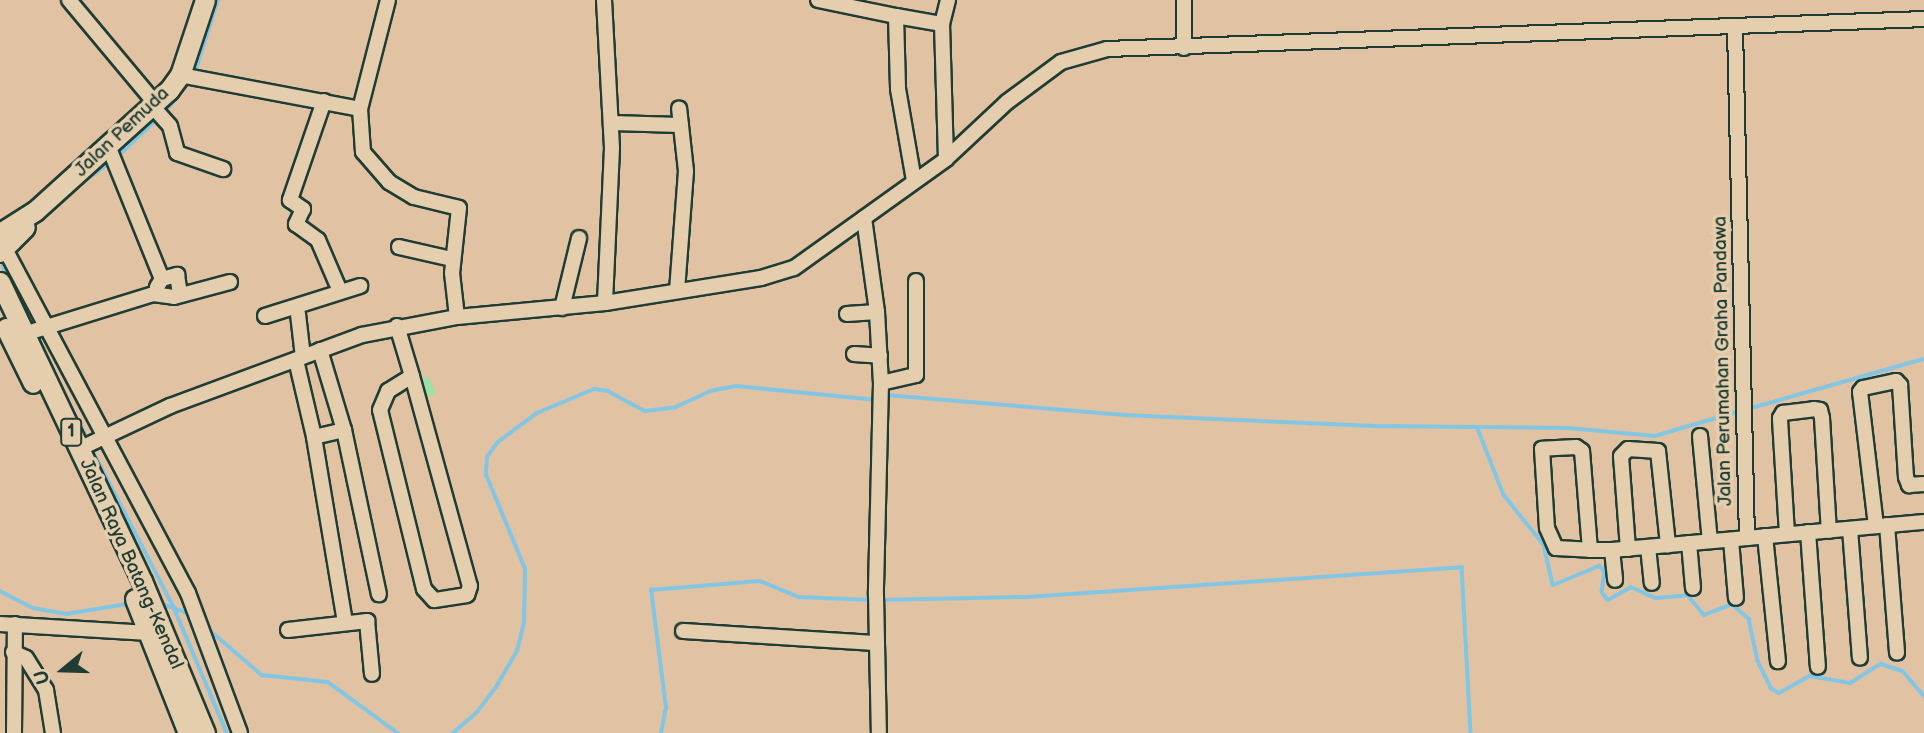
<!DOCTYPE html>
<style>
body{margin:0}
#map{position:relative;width:1924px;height:733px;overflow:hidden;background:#e1c2a3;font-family:"Balsamiq Sans",sans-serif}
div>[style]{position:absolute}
.green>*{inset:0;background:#9fdfa8}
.stream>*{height:3.5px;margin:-1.75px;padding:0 1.75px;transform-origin:1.75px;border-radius:1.75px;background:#83c6e4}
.roads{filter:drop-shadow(2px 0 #1f3d34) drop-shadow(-2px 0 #1f3d34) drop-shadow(0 2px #1f3d34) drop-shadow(0 -2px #1f3d34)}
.minor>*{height:14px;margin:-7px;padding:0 7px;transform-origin:7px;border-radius:7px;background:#e4cead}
.highway>*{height:19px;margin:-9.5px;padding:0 9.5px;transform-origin:9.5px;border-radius:9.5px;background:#e4cead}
span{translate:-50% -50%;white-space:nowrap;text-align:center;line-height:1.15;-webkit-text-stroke:7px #e4cead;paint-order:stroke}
.shield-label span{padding:2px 5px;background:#e4cead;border:2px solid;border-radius:5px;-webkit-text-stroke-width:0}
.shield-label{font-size:18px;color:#1f3d34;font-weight:700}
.street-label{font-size:19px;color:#1f3d34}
.north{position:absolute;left:28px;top:635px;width:70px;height:70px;-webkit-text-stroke:5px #e4cead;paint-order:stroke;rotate:251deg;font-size:19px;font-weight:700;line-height:28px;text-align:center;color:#1f3d34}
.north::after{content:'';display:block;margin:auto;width:24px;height:32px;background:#1f3d34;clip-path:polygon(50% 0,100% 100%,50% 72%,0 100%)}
</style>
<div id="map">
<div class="green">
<i style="clip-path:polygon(429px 377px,436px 394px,419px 399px,414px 379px)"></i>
</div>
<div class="stream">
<i style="left:194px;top:75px;width:79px;rotate:-72.3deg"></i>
<i style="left:164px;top:113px;width:41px;rotate:-50.9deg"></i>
<i style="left:118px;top:156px;width:55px;rotate:-43.5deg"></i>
<i style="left:70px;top:192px;width:49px;rotate:-36.6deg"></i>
<i style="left:2px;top:257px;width:19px;rotate:81deg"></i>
<i style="left:60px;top:386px;width:63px;rotate:62.6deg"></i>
<i style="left:886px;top:395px;width:239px;rotate:4.8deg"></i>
<i style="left:1124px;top:415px;width:251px;rotate:2.5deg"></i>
<i style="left:1375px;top:426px;width:193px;rotate:0.6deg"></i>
<i style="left:1568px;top:428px;width:87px;rotate:5.3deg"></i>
<i style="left:1655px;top:436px;width:89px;rotate:-16.4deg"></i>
<i style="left:1748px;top:409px;width:183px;rotate:-15.9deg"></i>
<i style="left:1478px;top:429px;width:71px;rotate:68.5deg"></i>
<i style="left:1504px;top:495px;width:64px;rotate:51.3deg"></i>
<i style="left:1544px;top:545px;width:41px;rotate:77.3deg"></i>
<i style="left:1553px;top:585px;width:50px;rotate:-22.4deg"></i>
<i style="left:1599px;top:566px;width:8px;rotate:40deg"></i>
<i style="left:1605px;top:571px;width:21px;rotate:98deg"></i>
<i style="left:1602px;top:592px;width:10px;rotate:53deg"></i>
<i style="left:1608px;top:600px;width:26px;rotate:-29deg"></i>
<i style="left:1631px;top:587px;width:27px;rotate:24deg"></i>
<i style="left:1656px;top:598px;width:32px;rotate:-5deg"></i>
<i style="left:1688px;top:595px;width:26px;rotate:51deg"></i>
<i style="left:1704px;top:615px;width:30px;rotate:-21deg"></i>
<i style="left:1732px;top:604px;width:23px;rotate:41deg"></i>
<i style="left:1749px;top:619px;width:43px;rotate:77.9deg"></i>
<i style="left:1758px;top:661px;width:30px;rotate:64deg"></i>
<i style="left:1771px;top:688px;width:9px;rotate:32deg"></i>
<i style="left:1779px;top:693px;width:35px;rotate:-29deg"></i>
<i style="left:1810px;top:676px;width:41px;rotate:9.9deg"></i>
<i style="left:1850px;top:683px;width:36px;rotate:-32deg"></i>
<i style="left:1881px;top:664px;width:23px;rotate:18deg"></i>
<i style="left:1903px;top:671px;width:33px;rotate:50deg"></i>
<i style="left:92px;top:449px;width:176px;rotate:62.6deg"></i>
<i style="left:173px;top:605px;width:139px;rotate:67.1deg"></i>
<i style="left:0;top:591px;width:37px;rotate:27deg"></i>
<i style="left:33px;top:608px;width:34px;rotate:10deg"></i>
<i style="left:66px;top:614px;width:63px;rotate:-9.2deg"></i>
<i style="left:880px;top:600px;width:147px;rotate:-1.2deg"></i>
<i style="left:1027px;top:597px;width:436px;rotate:-3.9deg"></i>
<i style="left:1462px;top:567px;width:166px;rotate:86.9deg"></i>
<i style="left:157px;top:602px;width:37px;rotate:20deg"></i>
<i style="left:206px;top:627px;width:74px;rotate:40.6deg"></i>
<i style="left:262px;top:675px;width:66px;rotate:6.1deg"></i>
<i style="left:328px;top:682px;width:87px;rotate:36.1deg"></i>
<i style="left:453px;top:733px;width:33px;rotate:-41deg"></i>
<i style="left:478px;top:711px;width:30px;rotate:-53deg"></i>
<i style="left:496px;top:687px;width:42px;rotate:-59.7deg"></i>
<i style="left:517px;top:651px;width:29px;rotate:-76deg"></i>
<i style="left:524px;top:623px;width:54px;rotate:-88.9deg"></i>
<i style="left:525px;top:569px;width:102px;rotate:-112.5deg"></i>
<i style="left:486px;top:475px;width:18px;rotate:-87deg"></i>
<i style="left:487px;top:457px;width:19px;rotate:-54deg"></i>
<i style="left:498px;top:442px;width:49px;rotate:-36.6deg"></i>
<i style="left:537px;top:413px;width:62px;rotate:-22.8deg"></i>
<i style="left:594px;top:389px;width:14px;rotate:8deg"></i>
<i style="left:608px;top:391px;width:42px;rotate:28.4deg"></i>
<i style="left:645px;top:411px;width:31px;rotate:-7deg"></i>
<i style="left:676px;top:407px;width:38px;rotate:-25deg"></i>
<i style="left:710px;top:391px;width:26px;rotate:-11deg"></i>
<i style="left:736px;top:386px;width:141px;rotate:5.7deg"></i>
<i style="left:661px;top:733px;width:25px;rotate:-79deg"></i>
<i style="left:666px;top:708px;width:119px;rotate:-97.2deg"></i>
<i style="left:651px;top:590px;width:109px;rotate:-4.7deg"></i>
<i style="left:760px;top:581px;width:42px;rotate:22.3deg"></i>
<i style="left:799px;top:597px;width:73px;rotate:2.4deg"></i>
</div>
<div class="roads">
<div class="minor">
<i style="left:69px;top:0;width:136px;rotate:50.1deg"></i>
<i style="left:388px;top:0;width:113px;rotate:104.4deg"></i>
<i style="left:360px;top:109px;width:43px;rotate:86deg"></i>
<i style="left:363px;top:152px;width:40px;rotate:49deg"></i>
<i style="left:389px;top:182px;width:29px;rotate:31deg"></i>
<i style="left:414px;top:197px;width:46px;rotate:13.7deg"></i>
<i style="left:459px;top:208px;width:65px;rotate:96.1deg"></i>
<i style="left:452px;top:273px;width:44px;rotate:83.5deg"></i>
<i style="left:604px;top:0;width:148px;rotate:86.9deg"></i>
<i style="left:612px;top:148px;width:155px;rotate:92.6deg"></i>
<i style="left:818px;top:0;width:80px;rotate:11.6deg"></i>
<i style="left:896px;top:16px;width:73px;rotate:88.4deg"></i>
<i style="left:898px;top:89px;width:93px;rotate:80.1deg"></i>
<i style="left:1184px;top:0;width:48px;rotate:90deg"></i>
<i style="left:896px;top:16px;width:47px;rotate:9.9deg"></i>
<i style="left:180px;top:75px;width:183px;rotate:10.7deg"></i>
<i style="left:324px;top:101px;width:105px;rotate:109deg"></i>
<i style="left:290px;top:200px;width:16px;rotate:35deg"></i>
<i style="left:303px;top:209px;width:17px;rotate:115deg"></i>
<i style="left:296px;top:224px;width:27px;rotate:36deg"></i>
<i style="left:318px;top:240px;width:56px;rotate:66.7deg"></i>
<i style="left:153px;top:107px;width:25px;rotate:48deg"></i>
<i style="left:170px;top:126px;width:28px;rotate:75deg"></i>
<i style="left:177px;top:153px;width:49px;rotate:19.2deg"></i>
<i style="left:611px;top:123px;width:70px;rotate:1.6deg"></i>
<i style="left:109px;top:148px;width:141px;rotate:68deg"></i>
<i style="left:946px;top:159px;width:135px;rotate:-91.7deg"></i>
<i style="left:942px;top:24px;width:25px;rotate:-76deg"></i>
<i style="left:864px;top:218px;width:95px;rotate:82.1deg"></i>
<i style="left:877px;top:312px;width:71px;rotate:86.8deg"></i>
<i style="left:881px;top:383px;width:212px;rotate:91.4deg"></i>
<i style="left:876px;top:595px;width:138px;rotate:88.8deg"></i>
<i style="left:4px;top:247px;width:392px;rotate:62deg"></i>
<i style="left:188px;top:593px;width:149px;rotate:69.6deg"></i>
<i style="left:399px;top:247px;width:54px;rotate:12.8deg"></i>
<i style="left:157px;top:287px;width:9px;rotate:-58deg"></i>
<i style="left:162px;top:279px;width:16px;rotate:-15deg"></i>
<i style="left:177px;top:275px;width:20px;rotate:81deg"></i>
<i style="left:677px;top:291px;width:120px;rotate:-85.7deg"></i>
<i style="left:686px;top:171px;width:63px;rotate:-96.3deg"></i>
<i style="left:562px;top:308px;width:72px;rotate:-76.3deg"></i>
<i style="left:298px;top:314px;width:43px;rotate:83.4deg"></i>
<i style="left:847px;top:314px;width:30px;rotate:-4deg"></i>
<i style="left:265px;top:316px;width:100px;rotate:-17.5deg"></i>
<i style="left:397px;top:326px;width:52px;rotate:73.3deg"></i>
<i style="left:412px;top:376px;width:218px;rotate:74.6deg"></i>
<i style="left:470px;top:586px;width:9px;rotate:108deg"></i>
<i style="left:467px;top:595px;width:33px;rotate:171deg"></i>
<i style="left:434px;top:600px;width:15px;rotate:-132deg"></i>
<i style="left:424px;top:589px;width:184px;rotate:-103.8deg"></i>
<i style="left:380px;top:410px;width:21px;rotate:-67deg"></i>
<i style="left:388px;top:391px;width:28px;rotate:-32deg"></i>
<i style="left:24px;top:334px;width:135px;rotate:-17.2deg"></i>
<i style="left:153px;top:294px;width:21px;rotate:8deg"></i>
<i style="left:174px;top:297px;width:58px;rotate:-15deg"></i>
<i style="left:320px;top:350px;width:84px;rotate:73.3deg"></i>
<i style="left:854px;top:354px;width:26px;rotate:4deg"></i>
<i style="left:296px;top:360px;width:79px;rotate:76.8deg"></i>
<i style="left:314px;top:437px;width:31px;rotate:-13deg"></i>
<i style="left:344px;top:430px;width:168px;rotate:78deg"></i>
<i style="left:881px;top:383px;width:36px;rotate:-13deg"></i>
<i style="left:916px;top:375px;width:94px;rotate:-90deg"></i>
<i style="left:1700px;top:436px;width:105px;rotate:84.6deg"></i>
<i style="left:314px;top:437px;width:188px;rotate:80.5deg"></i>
<i style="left:79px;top:449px;width:101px;rotate:-25.3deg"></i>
<i style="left:170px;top:406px;width:205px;rotate:-20.3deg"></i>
<i style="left:362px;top:335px;width:97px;rotate:-10.7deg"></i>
<i style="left:457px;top:317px;width:149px;rotate:-5.4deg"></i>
<i style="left:605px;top:303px;width:158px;rotate:-9.1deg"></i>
<i style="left:761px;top:278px;width:34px;rotate:-17deg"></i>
<i style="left:794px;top:268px;width:187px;rotate:-35.6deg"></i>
<i style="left:946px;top:159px;width:83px;rotate:-43.1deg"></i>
<i style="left:1007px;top:102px;width:67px;rotate:-36.5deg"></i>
<i style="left:1061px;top:62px;width:48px;rotate:-15.8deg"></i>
<i style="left:1107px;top:49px;width:818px;rotate:-2.1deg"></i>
<i style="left:1887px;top:525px;width:128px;rotate:85.5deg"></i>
<i style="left:1876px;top:526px;width:135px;rotate:-96.8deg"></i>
<i style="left:1860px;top:392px;width:5px;rotate:-53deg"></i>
<i style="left:1863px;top:388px;width:34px;rotate:-12deg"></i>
<i style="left:1896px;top:381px;width:6px;rotate:45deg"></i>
<i style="left:1900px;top:385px;width:92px;rotate:86.3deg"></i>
<i style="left:1906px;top:477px;width:9px;rotate:69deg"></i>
<i style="left:1909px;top:485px;width:15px;rotate:-4deg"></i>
<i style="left:1850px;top:529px;width:129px;rotate:85.6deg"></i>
<i style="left:1808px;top:532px;width:135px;rotate:85.8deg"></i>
<i style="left:1787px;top:534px;width:116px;rotate:-93.5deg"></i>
<i style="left:1780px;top:418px;width:6px;rotate:-59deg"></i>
<i style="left:1783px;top:413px;width:31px;rotate:-7deg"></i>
<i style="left:1814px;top:409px;width:6px;rotate:9deg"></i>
<i style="left:1820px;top:410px;width:8px;rotate:76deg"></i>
<i style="left:1822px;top:418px;width:113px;rotate:86.5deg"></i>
<i style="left:1765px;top:536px;width:126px;rotate:84.1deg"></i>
<i style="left:1747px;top:538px;width:178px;rotate:-5.2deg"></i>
<i style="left:1731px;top:540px;width:58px;rotate:85.1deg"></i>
<i style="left:1689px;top:543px;width:45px;rotate:84.9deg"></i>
<i style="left:1648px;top:547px;width:36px;rotate:84deg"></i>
<i style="left:1628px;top:549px;width:93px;rotate:-94.3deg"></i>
<i style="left:1621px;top:456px;width:10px;rotate:-45deg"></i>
<i style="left:1628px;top:449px;width:30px;rotate:4deg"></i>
<i style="left:1658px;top:451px;width:95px;rotate:83.9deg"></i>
<i style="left:1590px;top:550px;width:99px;rotate:-94.6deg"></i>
<i style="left:1582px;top:451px;width:7px;rotate:-146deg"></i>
<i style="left:1576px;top:447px;width:34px;rotate:177deg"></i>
<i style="left:1542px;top:449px;width:79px;rotate:86.4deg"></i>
<i style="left:1547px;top:528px;width:22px;rotate:66deg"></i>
<i style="left:1556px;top:548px;width:34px;rotate:3deg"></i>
<i style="left:1590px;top:550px;width:22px"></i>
<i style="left:1612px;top:550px;width:136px;rotate:-5.1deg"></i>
<i style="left:1747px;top:538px;width:511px;rotate:-91.35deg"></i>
<i style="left:1612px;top:550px;width:30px;rotate:84deg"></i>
<i style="left:0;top:624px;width:149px;rotate:3.5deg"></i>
<i style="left:288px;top:630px;width:80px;rotate:-6.5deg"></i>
<i style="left:367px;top:621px;width:53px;rotate:84.6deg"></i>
<i style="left:683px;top:631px;width:193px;rotate:3.6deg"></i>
<i style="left:13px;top:652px;width:14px;rotate:25deg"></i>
<i style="left:26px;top:658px;width:38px;rotate:58deg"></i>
<i style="left:46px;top:690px;width:44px;rotate:80.8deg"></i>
<i style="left:14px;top:733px;width:109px;rotate:-89.5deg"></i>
</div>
<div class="highway">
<i style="left:0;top:233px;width:41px;rotate:-32.2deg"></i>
<i style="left:35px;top:211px;width:181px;rotate:-42.1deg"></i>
<i style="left:169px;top:90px;width:19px;rotate:-54deg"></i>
<i style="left:180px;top:75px;width:79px;rotate:-71.6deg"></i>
<i style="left:0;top:252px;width:35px;rotate:-45deg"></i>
<i style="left:0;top:282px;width:331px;rotate:64.6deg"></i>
<i style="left:142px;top:581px;width:165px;rotate:67.5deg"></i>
<i style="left:6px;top:328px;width:61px;rotate:63.9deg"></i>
<i style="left:135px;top:599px;width:144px;rotate:68.4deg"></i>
</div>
</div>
<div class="shield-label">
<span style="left:71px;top:432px">1</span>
</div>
<div class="street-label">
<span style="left:122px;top:132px;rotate:-43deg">Jalan Pemuda</span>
<span style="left:1723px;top:361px;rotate:-91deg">Jalan Perumahan Graha Pandawa</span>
<span style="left:131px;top:564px;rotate:66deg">Jalan Raya Batang-Kendal</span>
</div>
<div class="north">U</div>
</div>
